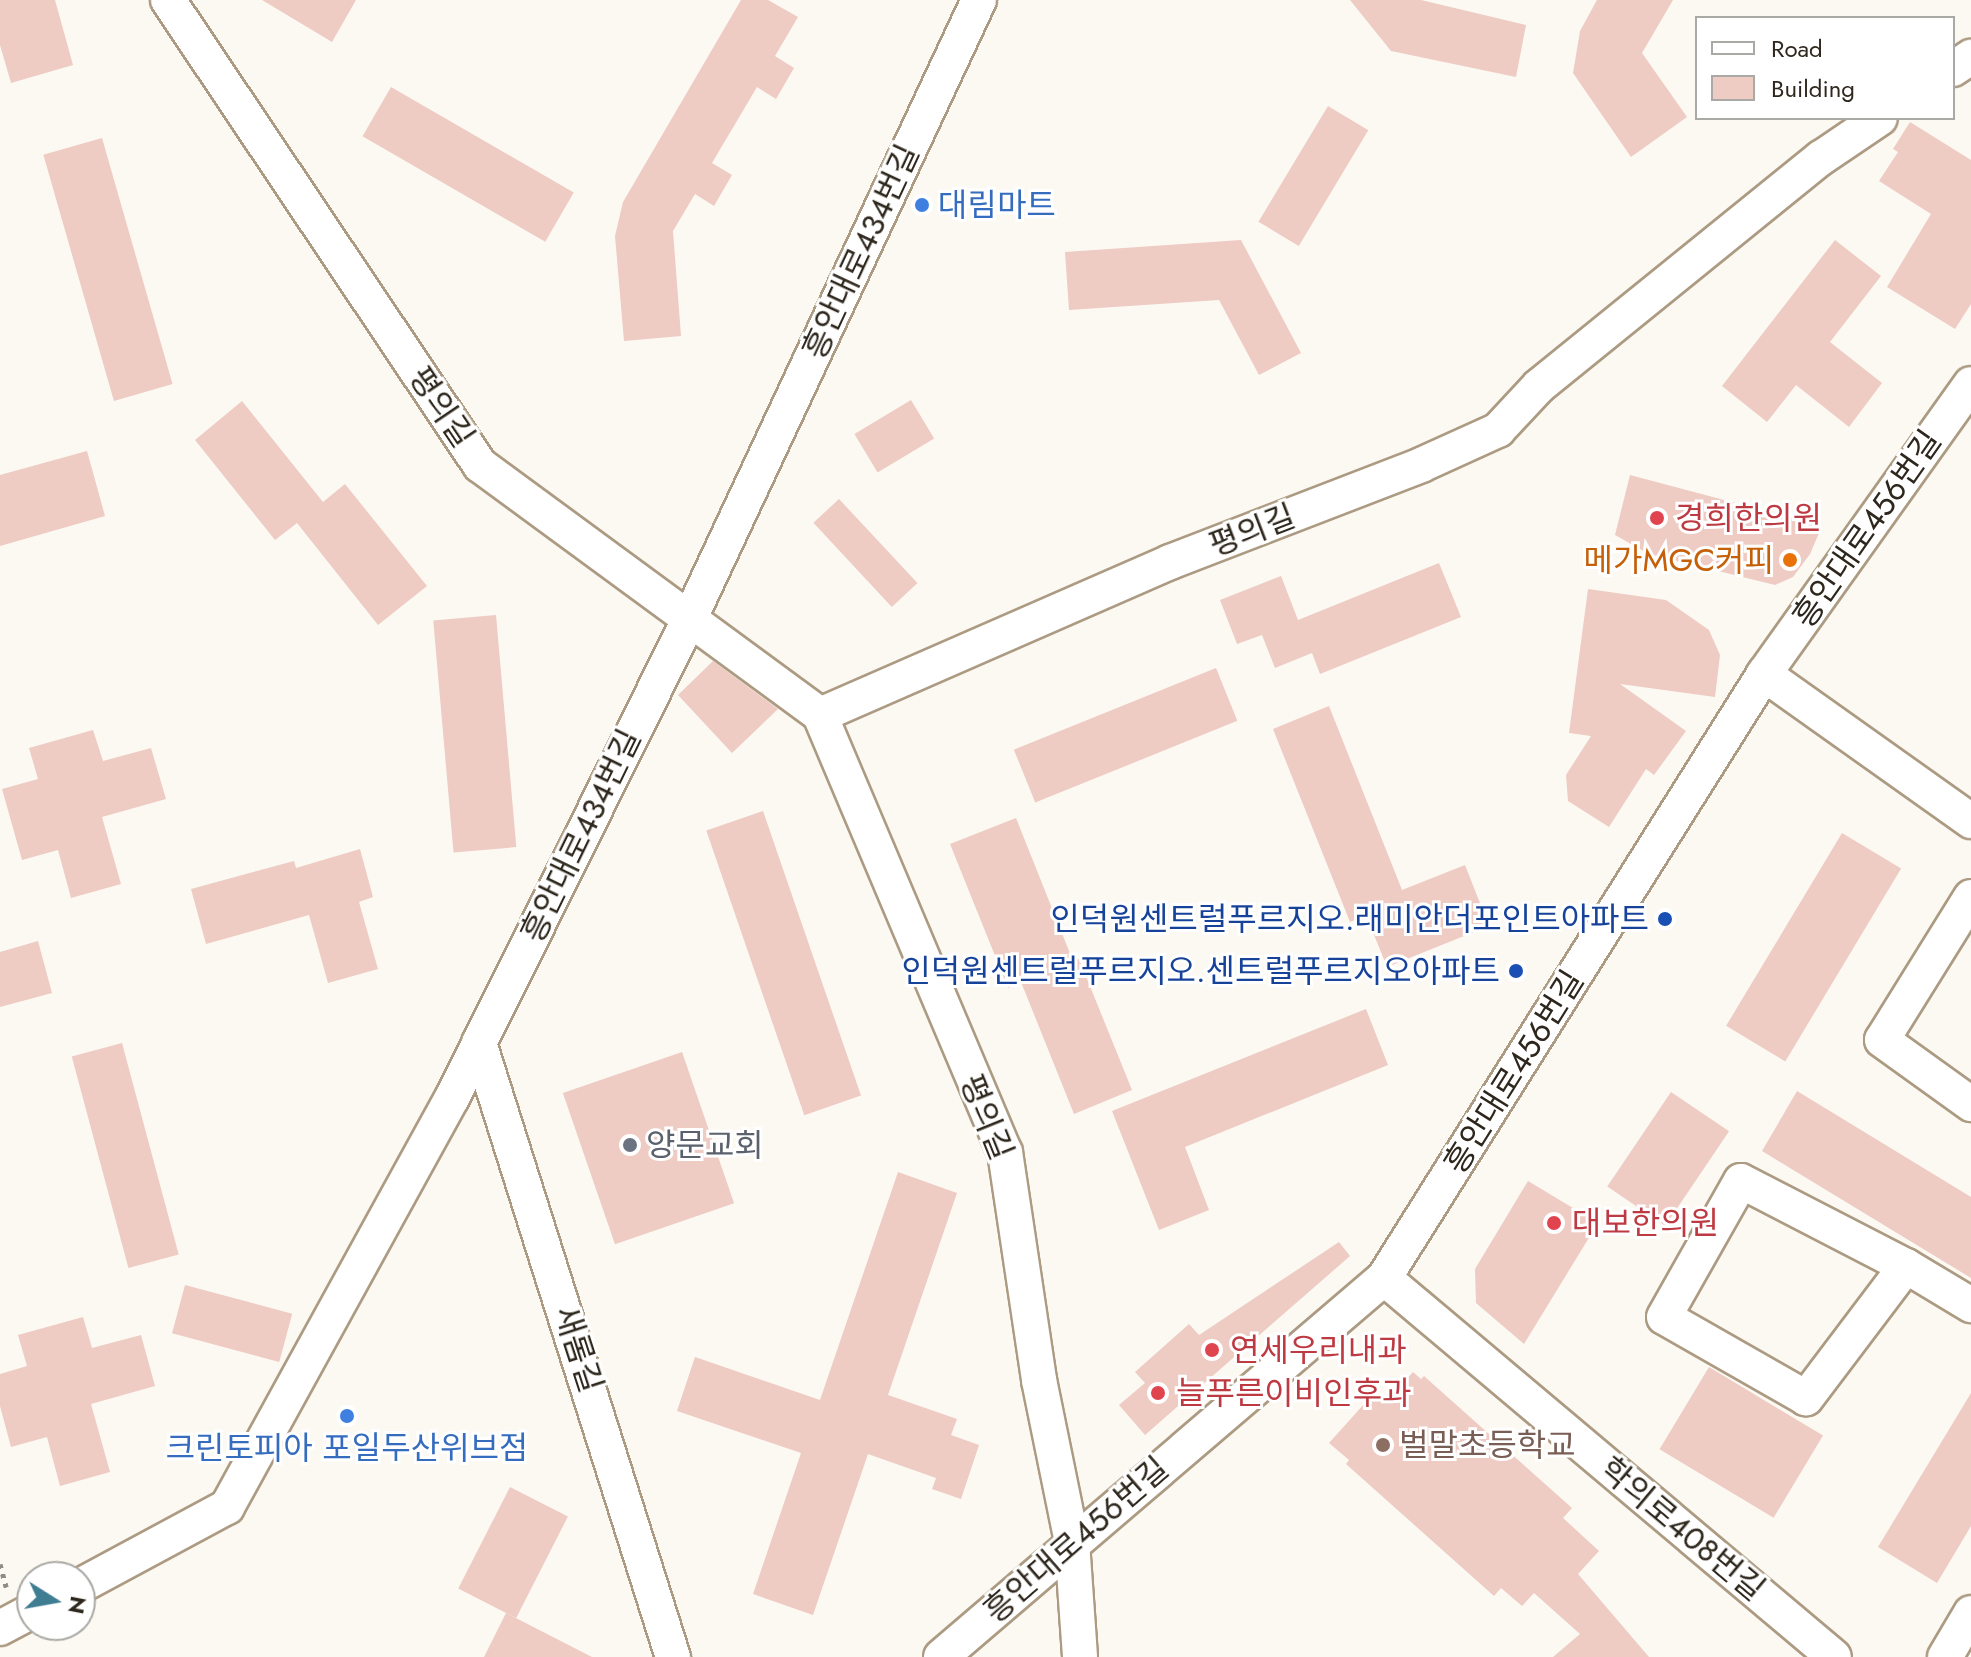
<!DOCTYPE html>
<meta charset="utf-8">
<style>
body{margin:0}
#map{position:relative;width:1971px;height:1657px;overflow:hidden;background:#fcf9f3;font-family:Jost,"Noto Sans KR",sans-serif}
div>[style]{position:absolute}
.building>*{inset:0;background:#eecbc3;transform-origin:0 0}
.path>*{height:5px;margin-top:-2.5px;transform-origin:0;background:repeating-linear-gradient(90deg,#908b83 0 4px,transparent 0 10px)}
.roads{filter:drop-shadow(2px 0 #ac9b82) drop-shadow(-2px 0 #ac9b82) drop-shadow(0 2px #ac9b82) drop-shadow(0 -2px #ac9b82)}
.minor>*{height:34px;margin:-17px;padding:0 17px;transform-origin:17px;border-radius:17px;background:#fff}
.dots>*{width:22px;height:22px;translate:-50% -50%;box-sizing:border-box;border:4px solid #fff;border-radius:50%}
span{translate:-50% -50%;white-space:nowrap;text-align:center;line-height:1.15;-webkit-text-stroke:6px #fff;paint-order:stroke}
.shop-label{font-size:32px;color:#366cbe}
.left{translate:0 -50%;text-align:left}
.street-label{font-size:32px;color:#2e271d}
.health-label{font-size:32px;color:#be3a42}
.food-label{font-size:32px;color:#c56008}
.right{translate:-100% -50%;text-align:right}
.transit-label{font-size:32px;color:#164399}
.worship-label{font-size:32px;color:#5b616d}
.education-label{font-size:32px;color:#785e54}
.legend{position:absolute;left:1695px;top:16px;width:260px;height:104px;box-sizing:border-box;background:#fff;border:2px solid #aba9a5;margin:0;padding:10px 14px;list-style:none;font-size:24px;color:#2e271d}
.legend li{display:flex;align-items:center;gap:16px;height:40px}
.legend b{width:40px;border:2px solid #aba9a5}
.north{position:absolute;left:16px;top:1561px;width:80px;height:80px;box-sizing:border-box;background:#fff;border:2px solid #aba9a5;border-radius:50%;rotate:101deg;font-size:22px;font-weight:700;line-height:32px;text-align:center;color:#2e271d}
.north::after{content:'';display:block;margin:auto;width:28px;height:36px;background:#3f7d93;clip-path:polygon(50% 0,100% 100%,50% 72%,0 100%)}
</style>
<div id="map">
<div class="building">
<i style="clip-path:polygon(0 0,55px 0,73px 65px,11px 83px,0 45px)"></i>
<i style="clip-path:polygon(262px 0,356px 0,332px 42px)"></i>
<i style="clip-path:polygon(741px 0,768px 0,798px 17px,775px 56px,794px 68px,776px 99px,757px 87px,712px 163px,732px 175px,714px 206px,695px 194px,673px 231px,681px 336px,624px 341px,615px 236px,623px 202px)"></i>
<i style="clip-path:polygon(1350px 0,1421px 0,1526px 25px,1516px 77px,1391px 51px)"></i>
<i style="clip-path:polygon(1597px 0,1673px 0,1642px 53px,1687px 117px,1631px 157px,1573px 73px,1580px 31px)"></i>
<i style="left:391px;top:87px;width:211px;height:57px;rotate:30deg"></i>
<i style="left:1328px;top:106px;width:47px;height:135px;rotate:31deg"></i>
<i style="clip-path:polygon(1910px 122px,1971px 160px,1971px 304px,1955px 329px,1887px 287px,1931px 214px,1879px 181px,1898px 152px,1893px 149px)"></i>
<i style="left:102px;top:138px;width:256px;height:61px;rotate:74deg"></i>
<i style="clip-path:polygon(1241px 240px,1301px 353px,1259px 375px,1219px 300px,1069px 310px,1065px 252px)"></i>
<i style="clip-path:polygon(1835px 240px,1881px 276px,1830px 342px,1882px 383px,1849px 427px,1796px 385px,1767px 422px,1722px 386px)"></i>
<i style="left:911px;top:400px;width:45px;height:66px;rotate:59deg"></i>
<i style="clip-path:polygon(242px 401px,323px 502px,345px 484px,427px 586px,378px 625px,297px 523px,275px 540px,195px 440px)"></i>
<i style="clip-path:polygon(87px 451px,105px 516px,0 546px,0 475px)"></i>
<i style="clip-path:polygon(1630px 475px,1822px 526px,1810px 554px,1793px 577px,1775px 585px,1649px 554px,1615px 535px)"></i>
<i style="left:839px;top:499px;width:115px;height:35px;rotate:47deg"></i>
<i style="clip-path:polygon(1439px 563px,1461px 617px,1320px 674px,1312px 653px,1275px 668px,1262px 635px,1237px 644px,1220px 600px,1281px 576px,1298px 620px)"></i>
<i style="clip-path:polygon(1588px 589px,1666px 600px,1709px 630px,1720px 655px,1715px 697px,1620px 684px,1686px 731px,1654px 775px,1646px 769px,1609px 827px,1568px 801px,1566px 775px,1591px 736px,1569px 733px)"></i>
<i style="left:496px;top:615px;width:233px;height:63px;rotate:85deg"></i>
<i style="clip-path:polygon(713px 661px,778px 709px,732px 753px,678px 695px)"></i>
<i style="left:1216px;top:668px;width:57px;height:218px;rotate:68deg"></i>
<i style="clip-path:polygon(1329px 706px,1402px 890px,1465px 865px,1489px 926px,1387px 967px,1366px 915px,1350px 922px,1273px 729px)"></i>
<i style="clip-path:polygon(93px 730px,103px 761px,151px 748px,166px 799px,102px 817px,121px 884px,71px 898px,58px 850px,22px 860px,2px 789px,38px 779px,29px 748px)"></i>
<i style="left:763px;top:811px;width:301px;height:60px;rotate:71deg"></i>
<i style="clip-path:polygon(1016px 818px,1073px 961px,1079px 959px,1132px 1090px,1074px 1114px,1021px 982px,1008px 988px,950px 844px)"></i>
<i style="left:1842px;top:833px;width:69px;height:225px;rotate:31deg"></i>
<i style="clip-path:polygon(360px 849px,373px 897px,359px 902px,378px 969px,328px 983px,309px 915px,206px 944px,191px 889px,294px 861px,296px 868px)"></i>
<i style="clip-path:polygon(38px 941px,52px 993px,0 1007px,0 952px)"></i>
<i style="clip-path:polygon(1366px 1009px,1388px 1065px,1185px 1147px,1209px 1210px,1159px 1230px,1112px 1111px)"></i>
<i style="left:122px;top:1043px;width:219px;height:52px;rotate:75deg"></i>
<i style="left:682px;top:1052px;width:160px;height:126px;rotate:71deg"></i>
<i style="clip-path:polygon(1797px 1091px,1971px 1197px,1971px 1278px,1762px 1151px)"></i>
<i style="left:1671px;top:1092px;width:70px;height:114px;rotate:34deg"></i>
<i style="clip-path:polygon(898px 1172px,957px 1193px,888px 1395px,957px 1419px,951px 1435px,979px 1445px,961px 1499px,932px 1489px,936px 1478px,868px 1454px,813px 1615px,753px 1594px,801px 1453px,677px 1411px,695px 1357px,820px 1400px)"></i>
<i style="clip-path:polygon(1528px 1181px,1598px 1223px,1524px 1344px,1476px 1303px,1475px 1269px)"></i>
<i style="clip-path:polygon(1339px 1242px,1350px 1256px,1145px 1435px,1119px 1405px,1145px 1383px,1135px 1372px,1189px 1324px,1199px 1335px)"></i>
<i style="left:185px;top:1285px;width:111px;height:50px;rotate:15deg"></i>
<i style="clip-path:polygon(83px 1317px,92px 1348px,141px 1335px,155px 1386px,91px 1404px,110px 1472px,60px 1486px,47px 1437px,11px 1447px,0 1406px,0 1374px,27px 1366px,18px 1335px)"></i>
<i style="left:1709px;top:1367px;width:133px;height:96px;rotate:31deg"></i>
<i style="clip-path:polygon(1413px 1372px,1421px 1379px,1424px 1376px,1572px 1508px,1563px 1518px,1599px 1551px,1578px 1574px,1649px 1657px,1553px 1657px,1580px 1634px,1534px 1593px,1522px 1606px,1501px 1588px,1494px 1596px,1346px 1464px,1349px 1460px,1329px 1443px,1374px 1393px,1385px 1403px)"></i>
<i style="clip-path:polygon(1971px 1393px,1971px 1526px,1937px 1583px,1878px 1547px)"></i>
<i style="left:510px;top:1487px;width:65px;height:114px;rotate:27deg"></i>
<i style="clip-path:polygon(506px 1613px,592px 1657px,484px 1657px)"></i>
</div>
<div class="path">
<i style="left:0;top:1564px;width:24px;rotate:75deg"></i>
</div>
<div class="roads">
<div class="minor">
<i style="left:168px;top:0;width:560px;rotate:56.14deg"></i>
<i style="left:480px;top:465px;width:422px;rotate:36.3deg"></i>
<i style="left:820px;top:715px;width:475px;rotate:67.1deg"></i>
<i style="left:1005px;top:1152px;width:231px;rotate:81.5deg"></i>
<i style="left:1039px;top:1380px;width:165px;rotate:78.5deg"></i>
<i style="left:1072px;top:1542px;width:115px;rotate:86deg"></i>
<i style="left:1953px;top:69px;width:22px;rotate:-34deg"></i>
<i style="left:1764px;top:674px;width:254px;rotate:35.4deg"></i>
<i style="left:820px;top:715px;width:382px;rotate:-23.6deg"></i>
<i style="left:1170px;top:562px;width:269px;rotate:-21.1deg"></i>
<i style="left:1421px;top:465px;width:85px;rotate:-24.4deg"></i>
<i style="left:1498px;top:430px;width:60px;rotate:-47deg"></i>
<i style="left:1539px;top:386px;width:363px;rotate:-39deg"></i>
<i style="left:1821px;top:158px;width:71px;rotate:-34.1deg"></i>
<i style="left:1971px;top:897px;width:168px;rotate:121.9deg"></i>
<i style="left:1882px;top:1040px;width:110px;rotate:35.7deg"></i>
<i style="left:479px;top:1043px;width:644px;rotate:72.47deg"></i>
<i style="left:1906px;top:1266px;width:166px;rotate:127.1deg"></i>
<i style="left:1806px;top:1398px;width:163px;rotate:-150.3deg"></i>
<i style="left:1664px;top:1317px;width:156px;rotate:-60.5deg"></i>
<i style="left:1741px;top:1181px;width:186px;rotate:27.3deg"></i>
<i style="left:1906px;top:1266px;width:76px;rotate:31deg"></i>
<i style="left:1384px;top:1278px;width:588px;rotate:40.1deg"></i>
<i style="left:80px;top:1586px;width:167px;rotate:-28.3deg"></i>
<i style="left:227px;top:1507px;width:467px;rotate:-61.2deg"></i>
<i style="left:452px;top:1098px;width:536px;rotate:-63.63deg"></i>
<i style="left:690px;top:618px;width:682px;rotate:-64.94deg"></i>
<i style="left:0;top:1628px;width:36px;rotate:-28deg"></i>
<i style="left:941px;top:1657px;width:583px;rotate:-40.55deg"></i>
<i style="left:1384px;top:1278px;width:714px;rotate:-57.82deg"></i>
<i style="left:1764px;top:674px;width:356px;rotate:-54.5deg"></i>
<i style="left:1945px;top:1657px;width:51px;rotate:-59.4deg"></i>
</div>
</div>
<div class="dots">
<i style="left:922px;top:205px;background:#3f7fe0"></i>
<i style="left:1657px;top:518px;background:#e0444e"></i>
<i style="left:1790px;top:560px;background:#e8710a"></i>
<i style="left:1665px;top:919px;background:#1a4fb4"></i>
<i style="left:1516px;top:971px;background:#1a4fb4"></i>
<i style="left:630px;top:1145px;background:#6b7280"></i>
<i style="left:1554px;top:1223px;background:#e0444e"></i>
<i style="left:1212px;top:1350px;background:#e0444e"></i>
<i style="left:1158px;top:1393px;background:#e0444e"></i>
<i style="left:347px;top:1416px;background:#3f7fe0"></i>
<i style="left:1383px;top:1445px;background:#8d6e63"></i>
</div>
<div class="shop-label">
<span class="left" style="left:938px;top:205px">대림마트</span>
<span style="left:347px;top:1448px">크린토피아 포일두산위브점</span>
</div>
<div class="street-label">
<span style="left:861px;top:252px;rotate:-65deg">흥안대로434번길</span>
<span style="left:441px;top:407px;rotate:56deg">평의길</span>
<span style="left:1867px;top:529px;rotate:-55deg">흥안대로456번길</span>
<span style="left:1252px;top:531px;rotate:-21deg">평의길</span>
<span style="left:581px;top:836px;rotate:-64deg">흥안대로434번길</span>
<span style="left:1514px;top:1072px;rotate:-58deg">흥안대로456번길</span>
<span style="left:986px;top:1117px;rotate:68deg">평의길</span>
<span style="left:578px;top:1349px;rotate:72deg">새롬길</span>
<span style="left:1682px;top:1529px;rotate:40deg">학의로408번길</span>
<span style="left:1076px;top:1540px;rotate:-41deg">흥안대로456번길</span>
</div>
<div class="health-label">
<span class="left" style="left:1675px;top:518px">경희한의원</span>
<span class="left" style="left:1572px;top:1223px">대보한의원</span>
<span class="left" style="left:1230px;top:1350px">연세우리내과</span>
<span class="left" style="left:1176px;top:1393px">늘푸른이비인후과</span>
</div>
<div class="food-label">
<span class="right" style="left:1774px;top:560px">메가MGC커피</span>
</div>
<div class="transit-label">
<span class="right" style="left:1649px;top:919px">인덕원센트럴푸르지오.래미안더포인트아파트</span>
<span class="right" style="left:1500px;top:971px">인덕원센트럴푸르지오.센트럴푸르지오아파트</span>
</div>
<div class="worship-label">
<span class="left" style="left:646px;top:1145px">양문교회</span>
</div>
<div class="education-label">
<span class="left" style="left:1399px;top:1445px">벌말초등학교</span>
</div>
<ul class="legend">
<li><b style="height:10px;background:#fff"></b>Road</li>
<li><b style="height:22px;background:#eecbc3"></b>Building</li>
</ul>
<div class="north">N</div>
</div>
